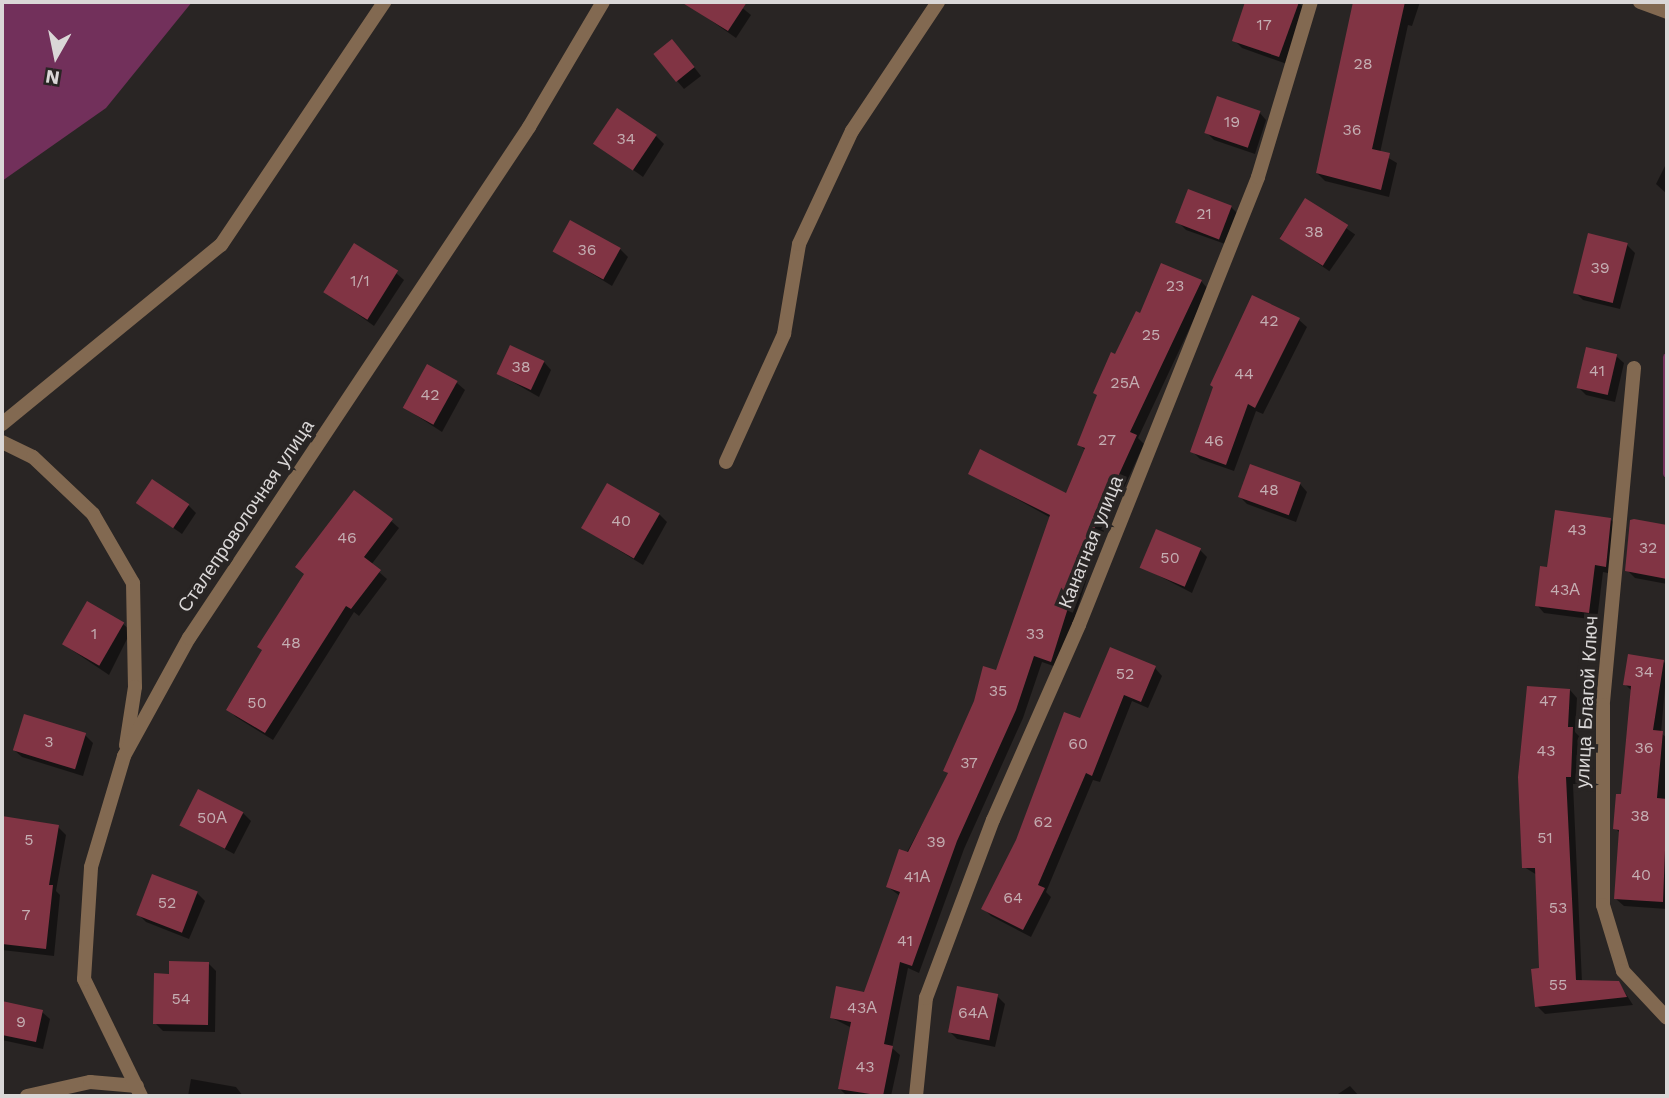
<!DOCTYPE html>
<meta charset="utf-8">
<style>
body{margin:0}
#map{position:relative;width:1669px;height:1098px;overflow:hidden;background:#292524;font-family:"Work Sans",sans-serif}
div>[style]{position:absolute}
.water>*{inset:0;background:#72305b}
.shadow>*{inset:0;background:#0007;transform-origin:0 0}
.stream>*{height:9px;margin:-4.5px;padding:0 4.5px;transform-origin:4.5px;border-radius:4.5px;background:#72305b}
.building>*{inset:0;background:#813444;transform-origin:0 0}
.service>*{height:14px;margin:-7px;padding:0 7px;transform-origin:7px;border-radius:7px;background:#826951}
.minor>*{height:14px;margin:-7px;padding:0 7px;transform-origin:7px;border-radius:7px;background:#826951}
span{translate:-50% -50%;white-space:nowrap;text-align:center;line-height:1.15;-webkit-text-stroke:7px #292524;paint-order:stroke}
.number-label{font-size:16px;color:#c4aeb2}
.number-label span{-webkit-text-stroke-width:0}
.street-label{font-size:19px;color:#dad7d7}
.frame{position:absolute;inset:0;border:4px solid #dad7d7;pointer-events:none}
.north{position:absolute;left:21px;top:21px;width:70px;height:70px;-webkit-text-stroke:5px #292524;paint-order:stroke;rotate:189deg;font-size:19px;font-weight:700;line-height:28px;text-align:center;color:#dad7d7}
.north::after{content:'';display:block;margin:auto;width:24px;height:32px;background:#dad7d7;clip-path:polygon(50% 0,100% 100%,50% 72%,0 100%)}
</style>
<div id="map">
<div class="water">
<i style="clip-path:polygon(2px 2px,192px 2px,106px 108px,2px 181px)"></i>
</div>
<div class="shadow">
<i style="clip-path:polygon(702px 2px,735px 2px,751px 15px,736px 38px,696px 10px)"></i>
<i style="clip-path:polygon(1248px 2px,1298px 2px,1306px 10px,1287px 64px,1242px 48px,1234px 40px)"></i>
<i style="clip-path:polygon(1355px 2px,1420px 2px,1412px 26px,1408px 25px,1380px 153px,1397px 163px,1389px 197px,1325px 181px,1317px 173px)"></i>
<i style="clip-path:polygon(680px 49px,701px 76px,684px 89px,655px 55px)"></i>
<i style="clip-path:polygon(1259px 112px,1266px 120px,1255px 154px,1214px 140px,1206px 132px)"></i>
<i style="clip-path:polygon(656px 136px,664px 144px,643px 177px,596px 143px)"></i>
<i style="clip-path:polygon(1667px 162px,1667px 194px,1656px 184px)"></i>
<i style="left:1306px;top:200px;width:60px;height:45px;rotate:35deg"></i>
<i style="clip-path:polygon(1231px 207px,1239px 215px,1228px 245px,1186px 230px,1178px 222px)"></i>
<i style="clip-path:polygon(1627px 245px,1635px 253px,1620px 309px,1583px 300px,1575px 292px)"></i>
<i style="clip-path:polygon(620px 249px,628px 257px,612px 286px,555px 251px)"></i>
<i style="clip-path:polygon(396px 273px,404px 280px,374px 326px,324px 290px)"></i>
<i style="clip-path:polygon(1201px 281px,1208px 289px,1138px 438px,1144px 444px,1097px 546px,1059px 668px,1042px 662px,1023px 718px,964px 849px,919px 973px,908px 968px,892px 1048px,900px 1055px,891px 1096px,847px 1096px,840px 1089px,852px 1028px,832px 1018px,865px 994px,900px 896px,888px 887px,949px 775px,945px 770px,997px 673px,1051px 518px,970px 473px,1067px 495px,1086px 451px,1079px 444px,1116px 356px,1141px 315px)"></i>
<i style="clip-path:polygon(1299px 320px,1307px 327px,1263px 414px,1256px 411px,1234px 471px,1200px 459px,1192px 451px)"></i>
<i style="clip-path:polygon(1616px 356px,1624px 363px,1615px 402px,1586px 395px,1578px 387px)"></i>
<i style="clip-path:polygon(544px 362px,551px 370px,539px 397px,499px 374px)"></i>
<i style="clip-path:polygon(457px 383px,465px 390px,442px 432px,405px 408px)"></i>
<i style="clip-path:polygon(1300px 484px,1307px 492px,1296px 522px,1247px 504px,1240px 497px)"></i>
<i style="clip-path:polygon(138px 503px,188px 505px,196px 513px,182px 534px)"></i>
<i style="clip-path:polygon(659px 514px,667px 522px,643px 565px,584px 529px)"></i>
<i style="clip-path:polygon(1610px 519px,1618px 527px,1613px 574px,1603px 572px,1597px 620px,1544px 613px,1537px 605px,1549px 569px)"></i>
<i style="clip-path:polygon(391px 521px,399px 528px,371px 565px,387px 579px,359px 616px,354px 612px,273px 740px,236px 717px,228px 709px)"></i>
<i style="clip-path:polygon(1631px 522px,1667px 528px,1667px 584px,1635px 578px,1627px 570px)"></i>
<i style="clip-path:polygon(1200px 550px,1207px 557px,1192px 593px,1142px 567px)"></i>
<i style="clip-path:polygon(123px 624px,131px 631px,109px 675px,63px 644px)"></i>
<i style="clip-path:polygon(1664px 662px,1667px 665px,1661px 733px,1667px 738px,1667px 909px,1624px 906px,1616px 899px,1621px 834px,1615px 828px,1623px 796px,1632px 691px,1625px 684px)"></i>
<i style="clip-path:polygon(1155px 668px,1162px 676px,1148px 708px,1132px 701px,1100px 782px,1093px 780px,1046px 892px,1051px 897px,1031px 937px,991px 916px,983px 908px,1081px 720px)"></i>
<i style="clip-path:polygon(1570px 690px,1577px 698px,1575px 732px,1580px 737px,1578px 784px,1573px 784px,1582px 982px,1619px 983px,1633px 1005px,1545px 1014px,1537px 1006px,1541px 970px,1537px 875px,1524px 867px)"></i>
<i style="clip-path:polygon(85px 735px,93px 743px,83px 776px,22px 757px,14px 750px)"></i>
<i style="clip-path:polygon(243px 813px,251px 821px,234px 854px,181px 825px)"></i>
<i style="clip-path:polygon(2px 817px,58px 827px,66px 835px,56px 891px,60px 895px,54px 956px,2px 950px)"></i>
<i style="clip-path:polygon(197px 893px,205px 901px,189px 939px,146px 922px,138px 914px)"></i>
<i style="clip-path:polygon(208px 963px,216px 971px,215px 1032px,163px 1031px,155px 1023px)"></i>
<i style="clip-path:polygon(997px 996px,1005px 1004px,995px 1047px,957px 1039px,950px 1032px)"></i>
<i style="clip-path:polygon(2px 1003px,42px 1012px,50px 1019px,43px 1049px,2px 1040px)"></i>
<i style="clip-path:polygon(191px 1079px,236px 1087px,243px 1096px,188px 1096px)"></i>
<i style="clip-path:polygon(1350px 1086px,1359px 1096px,1335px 1096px)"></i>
</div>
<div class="stream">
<i style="left:1667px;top:357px;width:116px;rotate:90deg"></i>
</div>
<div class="building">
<i style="clip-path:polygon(681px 2px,747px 2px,728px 31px)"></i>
<i style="clip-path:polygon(1245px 2px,1299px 2px,1279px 57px,1232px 41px)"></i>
<i style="clip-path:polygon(1353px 2px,1405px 2px,1372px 149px,1390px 153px,1381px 190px,1316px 173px)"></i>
<i style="left:672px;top:39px;width:36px;height:24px;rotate:51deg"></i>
<i style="left:1217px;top:96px;width:46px;height:39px;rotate:19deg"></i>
<i style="left:617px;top:108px;width:48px;height:43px;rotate:34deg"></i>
<i style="left:1188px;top:189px;width:47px;height:36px;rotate:21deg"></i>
<i style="left:1305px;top:198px;width:51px;height:48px;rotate:32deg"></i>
<i style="left:570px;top:220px;width:58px;height:36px;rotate:29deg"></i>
<i style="left:1588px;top:233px;width:41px;height:62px;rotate:14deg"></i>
<i style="left:354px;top:243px;width:52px;height:58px;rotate:32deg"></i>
<i style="clip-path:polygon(1161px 263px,1202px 280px,1130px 432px,1137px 435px,1090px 538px,1051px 662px,1034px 656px,1016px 710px,957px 841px,912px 966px,900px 962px,885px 1039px,884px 1044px,893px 1046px,883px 1096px,838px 1089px,851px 1022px,830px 1018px,836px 986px,864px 992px,900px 892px,886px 887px,899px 849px,908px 852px,948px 773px,943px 771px,974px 701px,983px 666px,996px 670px,1050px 515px,968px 474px,980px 449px,1066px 493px,1085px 448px,1077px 445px,1097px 395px,1093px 393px,1111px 352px,1115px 354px,1136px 311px,1140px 313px)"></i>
<i style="clip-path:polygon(1252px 295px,1300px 318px,1255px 408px,1248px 404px,1226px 465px,1190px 452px,1213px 387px,1210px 385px)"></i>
<i style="left:510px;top:345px;width:38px;height:32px;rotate:25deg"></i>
<i style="left:1586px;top:347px;width:32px;height:42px;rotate:13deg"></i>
<i style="left:427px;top:364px;width:35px;height:50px;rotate:29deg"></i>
<i style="left:1250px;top:464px;width:54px;height:35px;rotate:20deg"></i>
<i style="left:152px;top:479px;width:45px;height:29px;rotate:34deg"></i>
<i style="left:607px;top:483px;width:61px;height:52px;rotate:30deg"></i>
<i style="clip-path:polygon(354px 490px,393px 519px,364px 557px,381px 570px,351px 609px,346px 606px,265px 733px,226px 710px,262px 650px,257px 647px,304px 574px,295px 567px)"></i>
<i style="clip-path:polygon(1555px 510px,1611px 518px,1606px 567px,1595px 565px,1589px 613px,1535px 606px,1540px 566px,1547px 567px)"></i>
<i style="clip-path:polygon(1634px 519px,1667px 525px,1667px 579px,1625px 571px,1630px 520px)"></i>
<i style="left:1156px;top:529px;width:49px;height:42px;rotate:23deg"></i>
<i style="left:87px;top:601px;width:43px;height:50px;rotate:30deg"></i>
<i style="clip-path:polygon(1110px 647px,1156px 666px,1141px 702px,1124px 695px,1092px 776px,1086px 773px,1038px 885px,1045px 888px,1023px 930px,981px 909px,1016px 840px,1064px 712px,1080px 718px)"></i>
<i style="clip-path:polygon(1628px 654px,1664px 660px,1653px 730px,1663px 731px,1657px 798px,1667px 799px,1663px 902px,1614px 899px,1619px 830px,1613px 829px,1616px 794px,1621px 794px,1631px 686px,1623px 685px)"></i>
<i style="clip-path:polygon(1527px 686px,1570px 689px,1568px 727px,1573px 727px,1571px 777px,1566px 777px,1576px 980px,1619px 981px,1627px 997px,1535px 1007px,1531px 969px,1539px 968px,1535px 868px,1522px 868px,1518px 777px)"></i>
<i style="left:24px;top:714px;width:65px;height:38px;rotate:17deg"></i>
<i style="left:198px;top:789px;width:51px;height:41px;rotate:27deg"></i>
<i style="clip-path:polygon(2px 816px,59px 825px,49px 885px,53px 885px,46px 949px,2px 944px)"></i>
<i style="left:152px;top:874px;width:49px;height:44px;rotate:21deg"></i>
<i style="clip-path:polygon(169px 961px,209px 962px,208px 1025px,153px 1024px,154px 973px,169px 974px)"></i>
<i style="left:957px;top:986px;width:42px;height:47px;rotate:11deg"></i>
<i style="clip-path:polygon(2px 1001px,43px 1010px,36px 1042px,2px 1035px)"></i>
</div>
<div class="service">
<i style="left:1640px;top:2px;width:29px;rotate:20deg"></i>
<i style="left:2px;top:424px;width:283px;rotate:-39.3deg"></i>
<i style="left:221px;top:245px;width:293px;rotate:-56.1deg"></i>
<i style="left:27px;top:1096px;width:65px;rotate:-12.5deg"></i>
<i style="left:90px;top:1082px;width:47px;rotate:4.9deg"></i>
</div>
<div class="minor">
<i style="left:1634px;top:368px;width:338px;rotate:95.3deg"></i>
<i style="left:1603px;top:705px;width:200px;rotate:90deg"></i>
<i style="left:1603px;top:905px;width:69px;rotate:73.1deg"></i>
<i style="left:1623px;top:971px;width:64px;rotate:46.9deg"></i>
<i style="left:2px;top:442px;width:34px;rotate:26deg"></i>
<i style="left:33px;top:457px;width:83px;rotate:43.5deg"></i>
<i style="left:93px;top:514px;width:80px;rotate:59.9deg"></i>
<i style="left:133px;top:583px;width:104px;rotate:88.9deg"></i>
<i style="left:135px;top:687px;width:59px;rotate:98.8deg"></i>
<i style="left:726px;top:462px;width:141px;rotate:-65.6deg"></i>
<i style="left:784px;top:334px;width:91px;rotate:-80.5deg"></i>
<i style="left:799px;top:244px;width:125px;rotate:-64.9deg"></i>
<i style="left:852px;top:131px;width:155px;rotate:-56.3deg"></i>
<i style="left:141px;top:1096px;width:130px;rotate:-116deg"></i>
<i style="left:84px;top:979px;width:112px;rotate:-86.4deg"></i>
<i style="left:91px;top:867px;width:116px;rotate:-73.4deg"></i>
<i style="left:124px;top:756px;width:135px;rotate:-61.2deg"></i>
<i style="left:189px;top:638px;width:614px;rotate:-56.36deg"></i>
<i style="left:529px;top:127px;width:145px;rotate:-59.4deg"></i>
<i style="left:916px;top:1096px;width:99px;rotate:-84.2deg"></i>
<i style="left:926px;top:998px;width:190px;rotate:-69.4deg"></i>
<i style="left:993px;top:820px;width:213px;rotate:-66.2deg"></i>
<i style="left:1079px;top:625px;width:482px;rotate:-68.2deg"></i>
<i style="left:1258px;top:177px;width:183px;rotate:-73.2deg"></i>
</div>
<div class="number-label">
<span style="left:1264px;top:25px">17</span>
<span style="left:1363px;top:64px">28</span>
<span style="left:1232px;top:122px">19</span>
<span style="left:1352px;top:130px">36</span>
<span style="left:626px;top:139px">34</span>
<span style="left:1204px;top:214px">21</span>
<span style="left:1314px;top:232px">38</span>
<span style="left:587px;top:250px">36</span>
<span style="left:1600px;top:268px">39</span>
<span style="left:360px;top:281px">1/1</span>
<span style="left:1175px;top:286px">23</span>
<span style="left:1269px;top:321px">42</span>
<span style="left:1151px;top:335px">25</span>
<span style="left:521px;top:367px">38</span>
<span style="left:1597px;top:371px">41</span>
<span style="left:1244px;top:374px">44</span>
<span style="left:1125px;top:383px">25А</span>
<span style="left:430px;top:395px">42</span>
<span style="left:1107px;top:440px">27</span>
<span style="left:1214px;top:441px">46</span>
<span style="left:1269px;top:490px">48</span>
<span style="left:621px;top:521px">40</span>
<span style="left:1577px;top:530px">43</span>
<span style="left:347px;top:538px">46</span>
<span style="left:1648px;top:548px">32</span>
<span style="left:1170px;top:558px">50</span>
<span style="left:1565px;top:590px">43А</span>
<span style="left:94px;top:634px">1</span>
<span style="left:1035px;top:634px">33</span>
<span style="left:291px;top:643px">48</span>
<span style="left:1644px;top:672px">34</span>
<span style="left:1125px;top:674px">52</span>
<span style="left:998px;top:691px">35</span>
<span style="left:1548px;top:701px">47</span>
<span style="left:257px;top:703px">50</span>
<span style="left:49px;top:742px">3</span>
<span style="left:1078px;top:744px">60</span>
<span style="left:1644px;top:748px">36</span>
<span style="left:1546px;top:751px">43</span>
<span style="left:969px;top:763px">37</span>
<span style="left:1640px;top:816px">38</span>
<span style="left:212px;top:818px">50А</span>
<span style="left:1043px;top:822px">62</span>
<span style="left:1545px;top:838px">51</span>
<span style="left:29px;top:840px">5</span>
<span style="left:936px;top:842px">39</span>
<span style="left:1641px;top:875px">40</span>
<span style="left:917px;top:877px">41А</span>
<span style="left:1013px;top:898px">64</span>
<span style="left:167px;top:903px">52</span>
<span style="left:1558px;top:908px">53</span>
<span style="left:26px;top:915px">7</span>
<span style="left:905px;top:941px">41</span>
<span style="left:1558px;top:985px">55</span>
<span style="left:181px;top:999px">54</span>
<span style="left:862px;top:1008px">43А</span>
<span style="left:973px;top:1013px">64А</span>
<span style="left:21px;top:1022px">9</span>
<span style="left:865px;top:1067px">43</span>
</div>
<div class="street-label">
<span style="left:246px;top:516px;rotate:-56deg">Сталепроволочная улица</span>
<span style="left:1091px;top:542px;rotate:-68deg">Канатная улица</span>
<span style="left:1587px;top:702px;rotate:-87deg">улица Благой Ключ</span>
</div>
<div class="frame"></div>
<div class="north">N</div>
</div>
